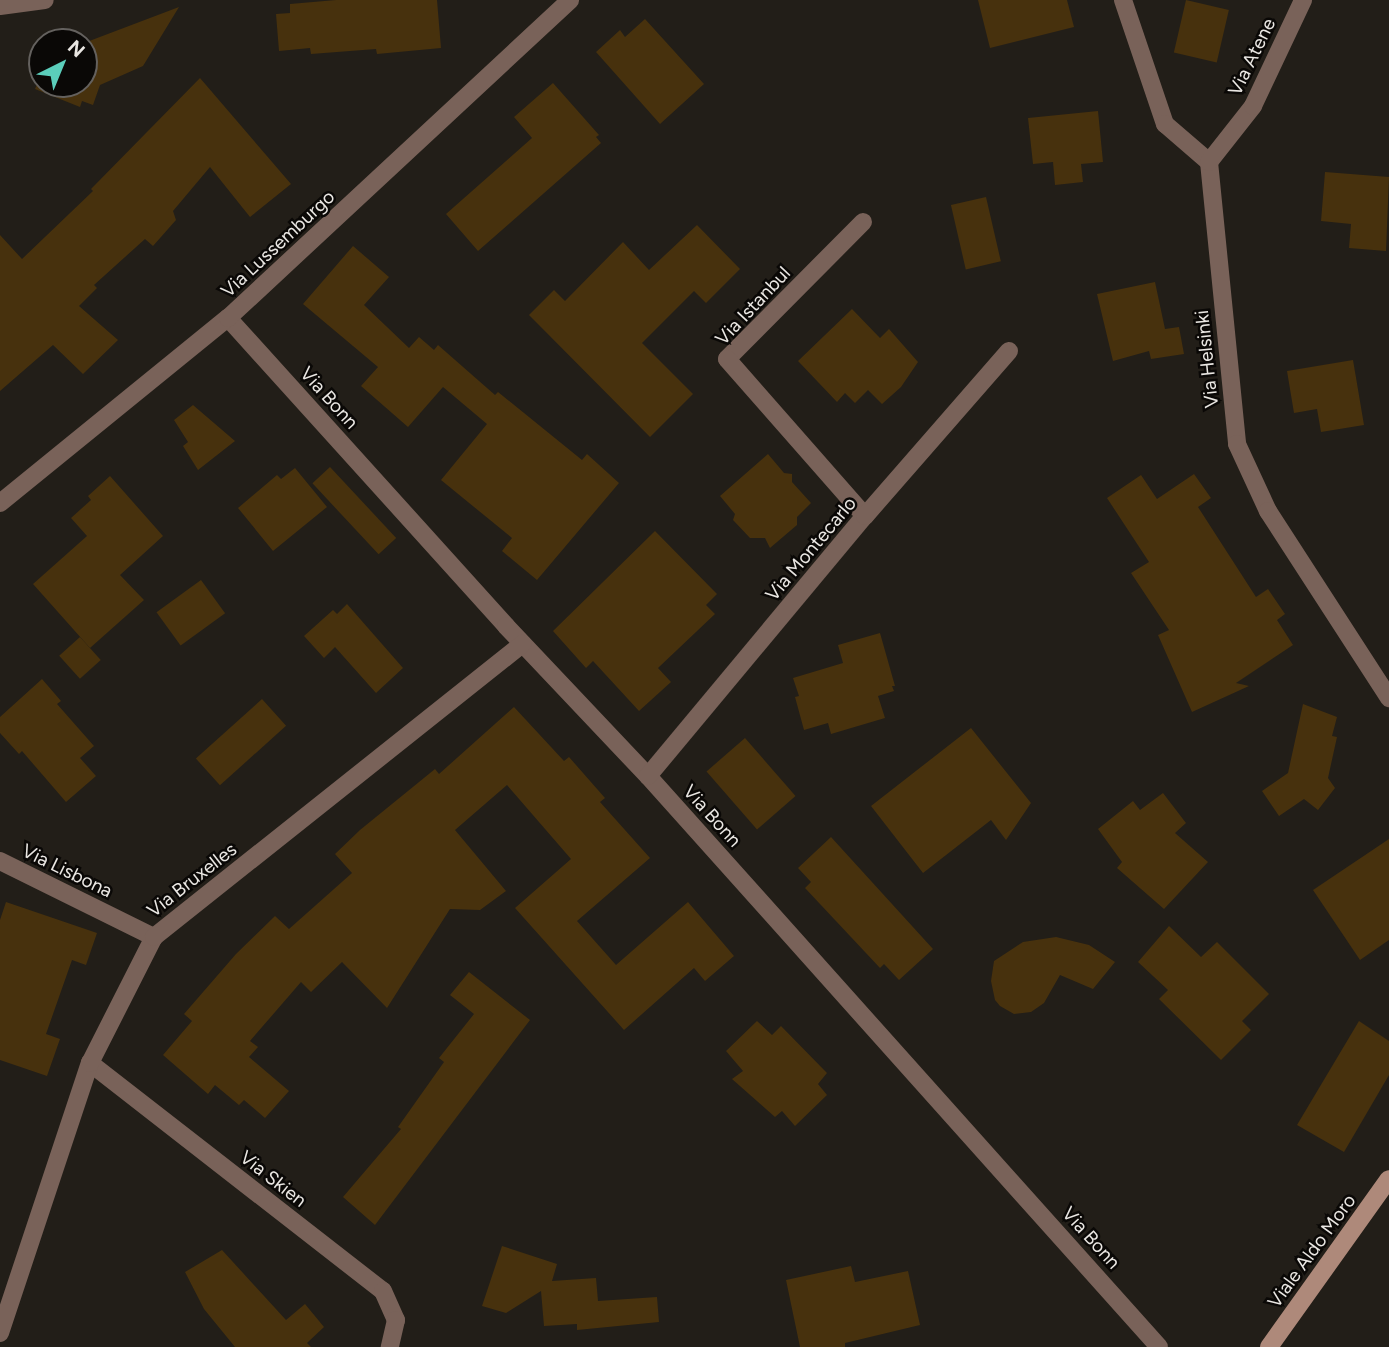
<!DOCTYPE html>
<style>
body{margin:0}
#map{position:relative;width:1389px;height:1347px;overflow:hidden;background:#221e18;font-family:Figtree,sans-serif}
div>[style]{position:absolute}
.building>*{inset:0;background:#47310d;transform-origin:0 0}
.minor>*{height:18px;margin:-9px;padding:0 9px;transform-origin:9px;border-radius:9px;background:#796259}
.secondary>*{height:18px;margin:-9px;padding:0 9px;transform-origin:9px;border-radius:9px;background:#ae897a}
span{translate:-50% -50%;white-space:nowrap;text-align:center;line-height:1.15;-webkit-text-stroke:5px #0a0806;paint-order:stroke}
.street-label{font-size:19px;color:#eae7e3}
.north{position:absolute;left:28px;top:28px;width:70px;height:70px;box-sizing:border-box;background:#0a0806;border:2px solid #64615e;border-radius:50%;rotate:43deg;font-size:19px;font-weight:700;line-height:28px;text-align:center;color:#eae7e3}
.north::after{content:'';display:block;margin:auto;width:24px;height:32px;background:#5bcebb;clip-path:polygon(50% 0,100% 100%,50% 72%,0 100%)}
</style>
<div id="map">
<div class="building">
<i style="clip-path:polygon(336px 0,437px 0,441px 48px,377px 54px,376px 49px,311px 54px,310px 48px,279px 51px,276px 14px,290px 13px,290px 4px)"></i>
<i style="clip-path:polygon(978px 0,1067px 0,1074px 27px,990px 48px)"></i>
<i style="left:1186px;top:0;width:44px;height:54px;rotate:13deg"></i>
<i style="clip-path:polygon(179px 7px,143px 66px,100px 85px,93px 105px,82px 101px,80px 107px,35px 89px,42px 73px,42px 84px,84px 84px,84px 43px)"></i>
<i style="clip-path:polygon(645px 19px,704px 84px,660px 124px,596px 52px,620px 30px,625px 37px)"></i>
<i style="clip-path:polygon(200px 78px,291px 184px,250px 217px,210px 167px,173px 211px,176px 220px,153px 246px,145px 239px,94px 285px,97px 288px,79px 306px,118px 340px,83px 374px,53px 345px,0 391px,0 235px,22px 259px,93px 191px,91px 189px)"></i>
<i style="clip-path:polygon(553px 83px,599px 135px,596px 137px,601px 143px,478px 251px,446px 214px,532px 138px,514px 117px)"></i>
<i style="clip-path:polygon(1098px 111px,1103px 162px,1081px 164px,1083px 182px,1055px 185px,1053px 162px,1033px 164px,1028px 118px)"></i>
<i style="clip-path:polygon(1325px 172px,1389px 177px,1386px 251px,1349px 248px,1351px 224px,1321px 221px)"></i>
<i style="left:986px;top:197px;width:66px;height:36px;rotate:77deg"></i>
<i style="clip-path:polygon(697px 225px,740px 269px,706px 303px,694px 291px,642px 343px,693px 394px,650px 437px,529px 315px,554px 290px,565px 301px,623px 242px,649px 270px)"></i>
<i style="clip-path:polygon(353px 246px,389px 277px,364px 305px,409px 348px,419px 337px,434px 350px,438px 345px,495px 395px,498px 392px,582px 460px,587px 454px,619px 483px,537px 580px,502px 551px,512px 538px,441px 480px,487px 424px,443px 387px,408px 427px,361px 386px,378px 367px,303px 304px)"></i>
<i style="clip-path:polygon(1155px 282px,1165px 329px,1179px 327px,1184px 354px,1151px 359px,1149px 351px,1113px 361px,1097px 294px)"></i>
<i style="clip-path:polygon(852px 309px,880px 338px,889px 329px,918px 362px,901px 387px,882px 404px,868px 390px,855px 403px,845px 393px,837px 402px,798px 361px)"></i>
<i style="clip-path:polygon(1353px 360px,1364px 425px,1321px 432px,1317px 409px,1294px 413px,1287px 371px)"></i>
<i style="clip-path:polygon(193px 405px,235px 441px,198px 470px,183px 446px,188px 442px,174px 420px)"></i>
<i style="clip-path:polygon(768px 454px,784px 473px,792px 474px,792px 482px,811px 503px,797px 517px,797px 525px,770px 548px,765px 538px,750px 538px,733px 520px,735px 514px,720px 496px)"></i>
<i style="left:330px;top:467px;width:97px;height:24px;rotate:47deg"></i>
<i style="clip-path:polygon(295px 468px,327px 507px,273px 551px,238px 508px,277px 475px,281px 479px)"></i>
<i style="clip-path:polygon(1194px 474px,1211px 498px,1198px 507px,1256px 597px,1268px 589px,1285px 614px,1277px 620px,1293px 645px,1236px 683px,1249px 686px,1192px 712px,1158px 635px,1169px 630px,1131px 573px,1149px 562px,1107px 498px,1141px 475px,1157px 499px)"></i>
<i style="clip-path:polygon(110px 476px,163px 536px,120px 575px,144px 600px,90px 648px,33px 584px,87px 536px,71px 518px,91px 500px,88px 496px)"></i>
<i style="clip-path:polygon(655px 531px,717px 594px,706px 605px,715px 614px,658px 668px,671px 682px,639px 711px,593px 661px,586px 668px,553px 631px)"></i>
<i style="left:201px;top:580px;width:41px;height:55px;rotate:54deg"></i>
<i style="clip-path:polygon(347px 604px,403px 668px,376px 693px,335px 647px,324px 658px,304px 636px,333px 610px,337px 614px)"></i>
<i style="clip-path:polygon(880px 633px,895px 686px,892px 686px,894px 691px,878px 696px,885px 718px,831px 734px,828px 723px,804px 730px,795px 697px,799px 696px,793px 678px,843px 663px,838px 645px)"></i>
<i style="left:80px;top:637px;width:31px;height:28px;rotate:48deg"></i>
<i style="clip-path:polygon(42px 679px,61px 701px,57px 704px,94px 746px,80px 758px,96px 776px,66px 802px,22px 751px,19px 754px,0 733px,0 717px)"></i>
<i style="left:262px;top:699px;width:36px;height:89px;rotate:48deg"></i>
<i style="clip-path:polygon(1303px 704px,1337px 717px,1332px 736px,1337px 737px,1328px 778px,1335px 788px,1318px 810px,1304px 799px,1279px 816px,1262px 791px,1288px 773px)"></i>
<i style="clip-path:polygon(514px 707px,564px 761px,569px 757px,605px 798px,600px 802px,650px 858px,577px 921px,616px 965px,688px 902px,734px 956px,705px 981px,694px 968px,624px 1030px,515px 908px,571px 859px,507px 785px,455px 830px,506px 891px,480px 910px,450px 909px,387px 1008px,342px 962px,311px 992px,301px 982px,250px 1041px,258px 1047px,249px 1057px,289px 1091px,265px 1118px,244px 1100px,239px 1105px,215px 1085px,208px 1094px,163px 1055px,192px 1021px,184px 1014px,236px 954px,275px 916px,289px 929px,352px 873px,335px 854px,360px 830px,435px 769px,439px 774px)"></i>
<i style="clip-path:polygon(971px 728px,1031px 803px,1006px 840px,991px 820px,923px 873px,871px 806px)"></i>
<i style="left:745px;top:738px;width:77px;height:51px;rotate:49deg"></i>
<i style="clip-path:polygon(1163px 793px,1186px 823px,1175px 833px,1208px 862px,1164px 909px,1117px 868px,1122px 862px,1098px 829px,1133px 801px,1140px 810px)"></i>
<i style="clip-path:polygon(831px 837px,933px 949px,899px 980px,884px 964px,880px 968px,805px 888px,811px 882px,798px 868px)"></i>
<i style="clip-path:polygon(1389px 839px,1389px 940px,1360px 960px,1313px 890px)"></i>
<i style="clip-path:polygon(6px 902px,97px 933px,86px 965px,72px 960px,46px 1034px,60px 1039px,47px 1076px,0 1060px,0 920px)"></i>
<i style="clip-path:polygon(1169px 926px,1201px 957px,1217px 942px,1269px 994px,1242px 1021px,1251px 1030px,1221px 1060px,1159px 999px,1168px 990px,1138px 962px)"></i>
<i style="clip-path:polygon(1056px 937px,1089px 945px,1115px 962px,1093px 989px,1060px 975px,1044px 1003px,1031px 1012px,1014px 1014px,1000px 1006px,995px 1000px,991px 981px,994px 961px,1023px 942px)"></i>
<i style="clip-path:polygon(469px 972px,530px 1020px,375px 1225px,343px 1197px,401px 1129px,398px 1127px,444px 1062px,439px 1058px,474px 1014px,450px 995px)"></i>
<i style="clip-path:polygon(757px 1021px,772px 1035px,781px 1026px,827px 1073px,818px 1084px,827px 1095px,795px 1126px,782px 1111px,775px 1117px,732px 1079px,743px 1071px,726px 1051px)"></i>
<i style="clip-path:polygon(1359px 1021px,1389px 1041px,1389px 1075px,1344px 1152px,1297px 1125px)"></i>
<i style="clip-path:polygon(502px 1246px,557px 1264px,552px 1281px,596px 1278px,598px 1301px,657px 1297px,659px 1322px,577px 1330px,577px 1324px,544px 1326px,541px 1291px,506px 1313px,482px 1306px)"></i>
<i style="clip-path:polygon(222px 1250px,286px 1320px,305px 1304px,324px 1327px,307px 1343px,311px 1347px,235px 1347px,204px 1309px,185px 1272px)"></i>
<i style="clip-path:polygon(851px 1266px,855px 1282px,908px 1271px,920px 1325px,845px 1343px,845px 1347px,800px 1347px,786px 1280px)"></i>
</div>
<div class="minor">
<i style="left:1123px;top:0;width:131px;rotate:71.3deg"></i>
<i style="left:1165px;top:124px;width:58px;rotate:40.8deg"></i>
<i style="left:1209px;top:162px;width:283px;rotate:84.3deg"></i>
<i style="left:1237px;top:444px;width:74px;rotate:65.2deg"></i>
<i style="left:1268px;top:511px;width:223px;rotate:57.1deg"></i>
<i style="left:0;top:6px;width:45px;rotate:-7.6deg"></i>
<i style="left:1209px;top:162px;width:71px;rotate:-51.8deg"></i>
<i style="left:1253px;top:106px;width:117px;rotate:-64.7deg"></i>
<i style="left:863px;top:222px;width:193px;rotate:134.8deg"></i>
<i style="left:727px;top:359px;width:209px;rotate:48.7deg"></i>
<i style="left:228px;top:318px;width:415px;rotate:47.9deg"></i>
<i style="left:506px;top:626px;width:207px;rotate:46.6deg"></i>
<i style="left:648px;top:776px;width:766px;rotate:48.17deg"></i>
<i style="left:0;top:503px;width:294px;rotate:-39.1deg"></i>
<i style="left:228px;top:318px;width:467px;rotate:-42.9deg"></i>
<i style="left:648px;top:776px;width:339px;rotate:-50.2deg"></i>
<i style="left:865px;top:516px;width:219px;rotate:-48.9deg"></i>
<i style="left:0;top:861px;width:172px;rotate:26.3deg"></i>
<i style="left:90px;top:1063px;width:371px;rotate:37.9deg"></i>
<i style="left:383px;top:1291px;width:32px;rotate:66deg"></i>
<i style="left:396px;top:1320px;width:28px;rotate:103deg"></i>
<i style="left:0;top:1333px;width:285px;rotate:-71.6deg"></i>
<i style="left:90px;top:1063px;width:141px;rotate:-63.1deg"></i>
<i style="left:154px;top:937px;width:471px;rotate:-38.5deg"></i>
</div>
<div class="secondary">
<i style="left:1269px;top:1347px;width:206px;rotate:-54.5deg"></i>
</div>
<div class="street-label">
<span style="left:1252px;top:57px;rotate:-64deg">Via Atene</span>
<span style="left:278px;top:244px;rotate:-43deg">Via Lussemburgo</span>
<span style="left:753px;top:306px;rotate:-47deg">Via Istanbul</span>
<span style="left:1207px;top:359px;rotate:-96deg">Via Helsinki</span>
<span style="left:329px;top:398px;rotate:48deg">Via Bonn</span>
<span style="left:811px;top:549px;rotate:-50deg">Via Montecarlo</span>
<span style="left:712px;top:816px;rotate:48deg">Via Bonn</span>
<span style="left:67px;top:871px;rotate:26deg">Via Lisbona</span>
<span style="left:192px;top:880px;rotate:-38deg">Via Bruxelles</span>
<span style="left:273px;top:1179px;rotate:38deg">Via Skien</span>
<span style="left:1091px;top:1238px;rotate:48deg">Via Bonn</span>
<span style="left:1312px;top:1251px;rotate:-54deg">Viale Aldo Moro</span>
</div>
<div class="north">N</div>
</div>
